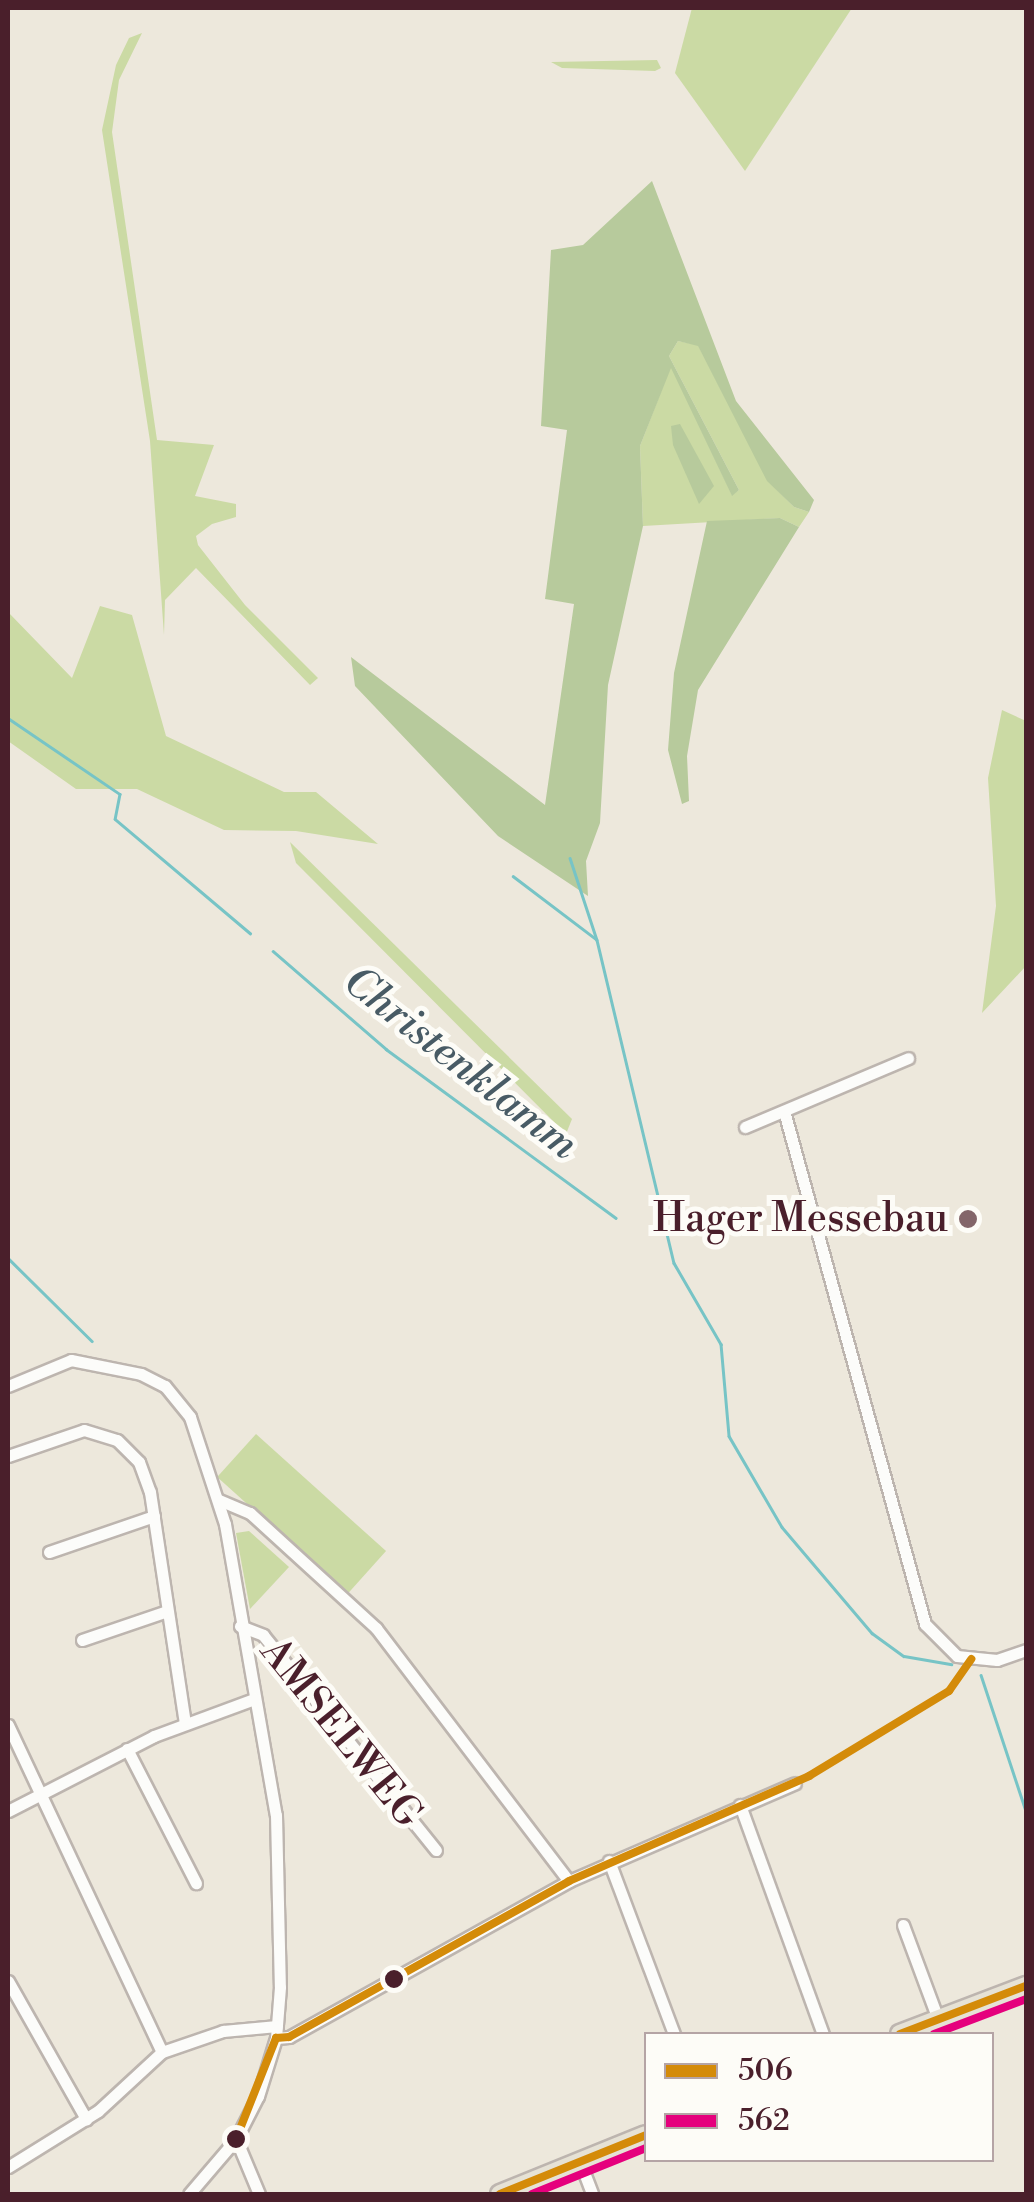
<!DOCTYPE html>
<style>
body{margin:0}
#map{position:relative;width:1034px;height:2202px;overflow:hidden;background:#ede8dc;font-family:"Libre Bodoni",serif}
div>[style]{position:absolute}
.green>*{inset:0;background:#cbdaa4;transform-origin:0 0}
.forest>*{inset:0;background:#b7ca9c}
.stream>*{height:2.5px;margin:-1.25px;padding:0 1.25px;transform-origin:1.25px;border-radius:1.25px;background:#77c4c6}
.roads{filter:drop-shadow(2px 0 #bdb5af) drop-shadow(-2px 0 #bdb5af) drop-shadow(0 2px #bdb5af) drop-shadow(0 -2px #bdb5af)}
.street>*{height:11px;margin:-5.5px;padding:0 5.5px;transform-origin:5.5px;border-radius:5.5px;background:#fcfcfa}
.primary>*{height:18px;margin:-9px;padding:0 9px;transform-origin:9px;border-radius:9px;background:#e6e2d5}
.bus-1>*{height:8px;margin:-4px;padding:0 4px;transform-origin:4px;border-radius:4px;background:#d48b09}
.bus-2>*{height:8px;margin:-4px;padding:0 4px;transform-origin:4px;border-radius:4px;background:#e5007d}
.dots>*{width:28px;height:28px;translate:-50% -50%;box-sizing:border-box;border:5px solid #fdfcf7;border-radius:50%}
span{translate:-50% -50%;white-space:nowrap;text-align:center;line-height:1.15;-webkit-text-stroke:10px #fdfcf7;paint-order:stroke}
.poi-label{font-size:40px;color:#4a1f2b}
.right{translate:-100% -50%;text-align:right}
.street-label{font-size:40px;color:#4a1f2b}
.water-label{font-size:42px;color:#485b65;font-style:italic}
.frame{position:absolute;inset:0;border:10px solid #4a1f2b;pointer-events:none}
.legend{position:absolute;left:644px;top:2032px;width:350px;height:130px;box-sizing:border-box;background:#fdfcf7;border:2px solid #b5a4a5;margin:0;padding:12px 18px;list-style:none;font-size:30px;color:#4a1f2b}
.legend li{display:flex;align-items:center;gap:20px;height:50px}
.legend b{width:50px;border:2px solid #b5a4a5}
</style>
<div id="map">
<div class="green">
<i style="clip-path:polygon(692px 8px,852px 8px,745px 171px,675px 73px)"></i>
<i style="clip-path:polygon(142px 33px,119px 80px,112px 132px,157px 440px,214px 445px,195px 496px,236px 504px,236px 517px,212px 524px,196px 536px,198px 545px,245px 605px,318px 678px,310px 685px,196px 568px,165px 600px,164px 635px,150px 441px,102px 130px,116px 65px,129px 38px)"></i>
<i style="clip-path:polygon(657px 60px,661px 68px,655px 71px,562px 68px,551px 62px)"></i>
<i style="clip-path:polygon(678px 341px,698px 345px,768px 481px,794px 507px,809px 512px,799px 527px,780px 518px,643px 526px,640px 446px,671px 366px,732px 495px,739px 490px,669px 356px)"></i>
<i style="clip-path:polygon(100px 606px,132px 615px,166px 736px,284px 792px,316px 792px,378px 844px,296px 831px,224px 830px,137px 789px,76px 789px,8px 741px,8px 612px,72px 678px)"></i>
<i style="clip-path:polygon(1002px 710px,1026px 721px,1026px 966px,982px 1013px,996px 906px,988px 778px)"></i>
<i style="clip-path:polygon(290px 842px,572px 1119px,566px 1134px,296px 863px)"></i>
<i style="left:256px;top:1434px;width:175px;height:58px;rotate:42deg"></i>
<i style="clip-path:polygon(249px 1531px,289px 1567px,250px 1609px,236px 1533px)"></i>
</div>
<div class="forest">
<i style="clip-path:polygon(652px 181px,736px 401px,814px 500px,809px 512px,794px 507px,767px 481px,698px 346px,678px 341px,669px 356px,739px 490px,732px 496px,671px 368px,640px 446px,643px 526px,608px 685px,600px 823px,586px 861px,588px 896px,498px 836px,355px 686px,351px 657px,545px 805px,574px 604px,545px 599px,567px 430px,541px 426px,551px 250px,583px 245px)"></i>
<i style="clip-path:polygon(680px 424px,714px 486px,699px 504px,673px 445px,671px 426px)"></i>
<i style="clip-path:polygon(780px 518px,799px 527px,698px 690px,687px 756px,689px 801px,682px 804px,668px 750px,674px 673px,707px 521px)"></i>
</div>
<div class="stream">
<i style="left:8px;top:718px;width:135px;rotate:34.2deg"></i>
<i style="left:120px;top:794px;width:25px;rotate:101deg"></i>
<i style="left:115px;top:819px;width:177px;rotate:40.2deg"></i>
<i style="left:570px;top:858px;width:86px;rotate:71.8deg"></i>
<i style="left:597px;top:940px;width:332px;rotate:76.6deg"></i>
<i style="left:674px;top:1263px;width:94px;rotate:59.9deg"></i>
<i style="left:721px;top:1344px;width:92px;rotate:85deg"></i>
<i style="left:729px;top:1436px;width:105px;rotate:59.8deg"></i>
<i style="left:782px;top:1527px;width:139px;rotate:49.7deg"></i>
<i style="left:872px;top:1633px;width:39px;rotate:36deg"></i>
<i style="left:904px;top:1656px;width:48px;rotate:9.7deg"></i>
<i style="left:513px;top:876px;width:104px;rotate:37.2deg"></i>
<i style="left:273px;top:951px;width:150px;rotate:40.9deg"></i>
<i style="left:386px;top:1049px;width:285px;rotate:36.3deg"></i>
<i style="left:8px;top:1258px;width:118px;rotate:44.7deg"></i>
<i style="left:981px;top:1675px;width:143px;rotate:71.7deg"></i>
</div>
<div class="roads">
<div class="street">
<i style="left:784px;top:1111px;width:532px;rotate:74.63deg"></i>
<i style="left:925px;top:1624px;width:45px;rotate:45deg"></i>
<i style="left:957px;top:1656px;width:40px;rotate:5.7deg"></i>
<i style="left:997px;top:1660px;width:31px;rotate:-19deg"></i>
<i style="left:745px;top:1127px;width:177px;rotate:-22.9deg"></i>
<i style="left:8px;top:1386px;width:68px;rotate:-22.4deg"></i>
<i style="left:71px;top:1360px;width:71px;rotate:11.3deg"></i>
<i style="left:141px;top:1374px;width:27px;rotate:27deg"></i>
<i style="left:165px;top:1386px;width:40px;rotate:51deg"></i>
<i style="left:190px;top:1417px;width:113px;rotate:71.9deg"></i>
<i style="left:225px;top:1524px;width:295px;rotate:80.1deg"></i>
<i style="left:276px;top:1815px;width:172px;rotate:88.7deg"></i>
<i style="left:280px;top:1987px;width:51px;rotate:94.5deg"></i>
<i style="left:276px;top:2038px;width:61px;rotate:107.2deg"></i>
<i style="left:258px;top:2096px;width:48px;rotate:117.1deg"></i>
<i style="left:236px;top:2139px;width:72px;rotate:130.5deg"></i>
<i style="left:8px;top:1456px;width:80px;rotate:-18.9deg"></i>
<i style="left:84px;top:1430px;width:34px;rotate:17deg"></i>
<i style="left:117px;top:1440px;width:31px;rotate:45deg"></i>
<i style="left:139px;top:1462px;width:32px;rotate:70deg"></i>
<i style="left:150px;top:1492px;width:234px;rotate:81.4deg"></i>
<i style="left:219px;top:1500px;width:34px;rotate:23deg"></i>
<i style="left:250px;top:1513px;width:171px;rotate:42.4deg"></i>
<i style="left:376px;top:1628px;width:318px;rotate:52.7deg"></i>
<i style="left:49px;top:1552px;width:111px;rotate:-18.9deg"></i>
<i style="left:240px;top:1626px;width:25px;rotate:21deg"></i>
<i style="left:263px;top:1635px;width:276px;rotate:51.2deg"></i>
<i style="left:82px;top:1640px;width:90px;rotate:-18.8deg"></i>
<i style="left:8px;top:1725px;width:361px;rotate:64.8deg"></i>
<i style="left:127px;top:1749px;width:151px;rotate:62.8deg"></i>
<i style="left:740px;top:1805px;width:244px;rotate:70.1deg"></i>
<i style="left:8px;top:1811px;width:164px;rotate:-27.2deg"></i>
<i style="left:154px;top:1736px;width:107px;rotate:-20.3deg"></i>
<i style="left:609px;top:1861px;width:185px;rotate:69.4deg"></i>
<i style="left:903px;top:1925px;width:100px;rotate:69.6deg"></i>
<i style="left:8px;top:1981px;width:159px;rotate:60.5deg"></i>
<i style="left:276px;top:2038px;width:13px;rotate:-4deg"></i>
<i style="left:289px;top:2037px;width:321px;rotate:-29.1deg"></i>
<i style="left:569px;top:1881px;width:246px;rotate:-23.4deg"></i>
<i style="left:236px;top:2139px;width:60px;rotate:67.3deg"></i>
<i style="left:580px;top:2162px;width:34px;rotate:69deg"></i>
<i style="left:8px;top:2167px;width:106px;rotate:-31.9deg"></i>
<i style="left:98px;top:2111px;width:87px;rotate:-42.7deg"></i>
<i style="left:162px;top:2052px;width:65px;rotate:-19deg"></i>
<i style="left:223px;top:2031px;width:54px;rotate:-5.3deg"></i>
</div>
<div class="primary">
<i style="left:900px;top:2034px;width:135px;rotate:-20.9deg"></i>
<i style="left:500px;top:2194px;width:157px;rotate:-22deg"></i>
</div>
</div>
<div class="bus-1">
<i style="left:900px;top:2034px;width:135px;rotate:-20.9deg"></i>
<i style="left:276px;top:2038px;width:13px;rotate:-4deg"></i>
<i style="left:289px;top:2037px;width:321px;rotate:-29.1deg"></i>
<i style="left:569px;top:1881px;width:262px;rotate:-23.6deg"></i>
<i style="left:809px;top:1776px;width:164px;rotate:-31.3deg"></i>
<i style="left:949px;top:1691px;width:39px;rotate:-55deg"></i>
<i style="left:236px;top:2139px;width:109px;rotate:-68.4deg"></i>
<i style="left:500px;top:2194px;width:157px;rotate:-22deg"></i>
</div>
<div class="bus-2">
<i style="left:934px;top:2034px;width:98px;rotate:-20.8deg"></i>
<i style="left:532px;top:2194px;width:123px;rotate:-22deg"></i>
</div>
<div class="dots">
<i style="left:968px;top:1219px;background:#836569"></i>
<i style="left:394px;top:1979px;background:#4a1f2b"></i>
<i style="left:236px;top:2139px;background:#4a1f2b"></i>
</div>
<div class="poi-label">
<span class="right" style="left:948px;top:1219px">Hager Messebau</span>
</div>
<div class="street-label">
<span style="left:341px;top:1733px;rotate:51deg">AMSELWEG</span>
</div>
<div class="water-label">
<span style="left:460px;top:1064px;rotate:38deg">Christenklamm</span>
</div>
<div class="frame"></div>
<ul class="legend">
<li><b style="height:12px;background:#d48b09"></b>506</li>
<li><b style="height:12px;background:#e5007d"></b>562</li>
</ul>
</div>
